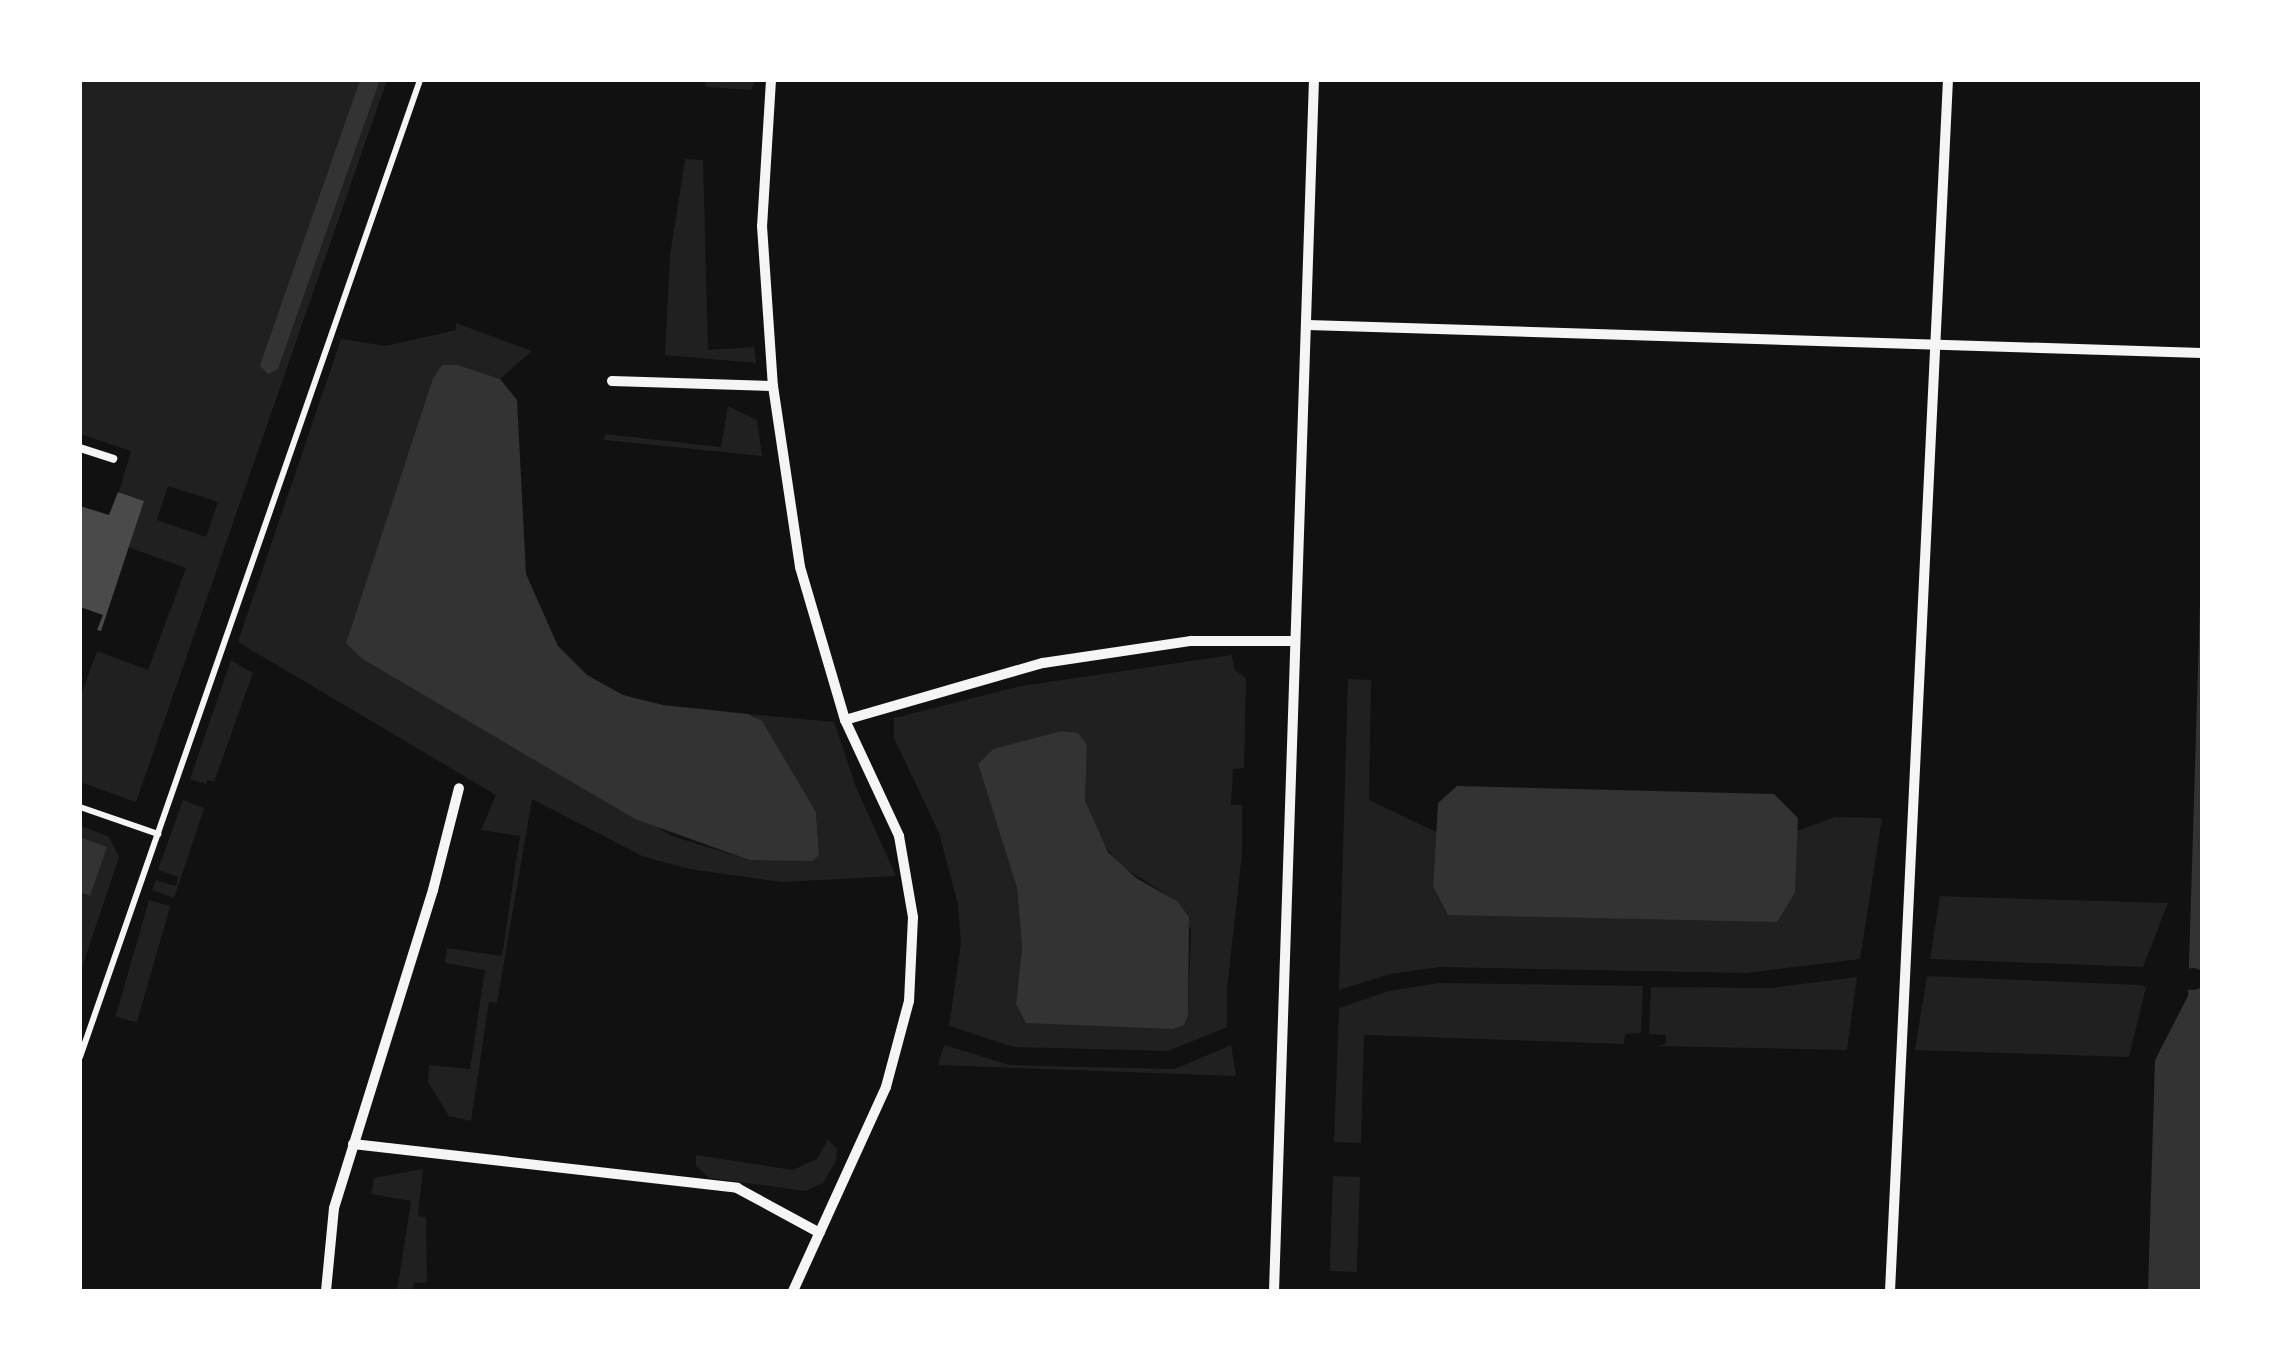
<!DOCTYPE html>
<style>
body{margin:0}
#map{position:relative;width:2282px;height:1371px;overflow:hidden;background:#111;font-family:"Crimson Pro",serif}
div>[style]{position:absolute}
.green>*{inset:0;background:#202020;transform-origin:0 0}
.water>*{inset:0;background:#333}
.pier>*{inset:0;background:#111}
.round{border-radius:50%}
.building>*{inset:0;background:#4a4a4a}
.path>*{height:6px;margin:-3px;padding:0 3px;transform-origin:3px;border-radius:3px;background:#f5f5f5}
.service>*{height:8px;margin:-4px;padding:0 4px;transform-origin:4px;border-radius:4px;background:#f5f5f5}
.minor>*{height:10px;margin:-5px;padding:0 5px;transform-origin:5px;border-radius:5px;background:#f5f5f5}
span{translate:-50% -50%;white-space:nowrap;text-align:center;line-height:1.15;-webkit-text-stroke:10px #fff;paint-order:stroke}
.frame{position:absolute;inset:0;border:82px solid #fff;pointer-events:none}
</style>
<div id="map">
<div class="green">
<i style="clip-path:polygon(evenodd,80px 80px,360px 80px,264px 353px,278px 369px,380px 80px,387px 80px,136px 802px,80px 782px,80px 698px,97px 651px,148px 670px,186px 568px,128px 547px,144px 501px,119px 492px,131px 451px,80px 434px,80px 80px,168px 486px,218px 502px,206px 537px,157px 520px,168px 486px)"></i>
<i style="clip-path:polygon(704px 80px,755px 80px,751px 90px,707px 87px)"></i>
<i style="clip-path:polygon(685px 159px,703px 160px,708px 350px,754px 347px,756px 363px,665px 355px,670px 256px)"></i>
<i style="clip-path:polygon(456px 323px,532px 351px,500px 379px,457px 365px,442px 365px,433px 378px,346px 643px,672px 836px,749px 860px,819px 855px,816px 811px,756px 717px,748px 714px,834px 722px,856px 787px,896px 876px,782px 882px,689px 869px,642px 856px,532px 799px,497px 1003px,489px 1002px,471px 1121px,449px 1116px,428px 1082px,429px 1065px,470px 1069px,485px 970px,445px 963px,447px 948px,502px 956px,520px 836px,481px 830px,496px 795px,238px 642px,341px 339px,386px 346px,456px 330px)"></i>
<i style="clip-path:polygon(728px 406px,757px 420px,762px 456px,604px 440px,605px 434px,721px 447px)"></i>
<i style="clip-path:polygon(evenodd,1232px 655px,1234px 669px,1246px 678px,1244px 768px,1233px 769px,1231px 805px,1242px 805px,1242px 854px,1227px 989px,1227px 1027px,1168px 1051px,1014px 1047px,949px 1026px,961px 943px,958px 904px,939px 833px,894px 738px,894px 718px,1021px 686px,1232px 655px,1070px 731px,1087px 745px,1085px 801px,1098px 837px,1121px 866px,1177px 901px,1191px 930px,1188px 1014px,1016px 1004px,1022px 947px,1017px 888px,978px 764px,993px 749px,1070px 731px)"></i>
<i style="clip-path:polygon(231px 660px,253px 673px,214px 782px,207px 780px,206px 784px,190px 779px)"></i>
<i style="clip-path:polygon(1348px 679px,1371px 680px,1369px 800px,1436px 832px,1433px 886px,1777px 922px,1795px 892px,1797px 831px,1835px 817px,1882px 818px,1860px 959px,1746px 973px,1440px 967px,1390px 974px,1339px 990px)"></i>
<i style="clip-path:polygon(183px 800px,204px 808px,174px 898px,152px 890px,156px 880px,176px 886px,178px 877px,158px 870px)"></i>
<i style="clip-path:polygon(80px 825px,109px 837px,119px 857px,80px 973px,80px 892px,89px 896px,106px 847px,80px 837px)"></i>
<i style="clip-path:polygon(1940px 896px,1966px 897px,2168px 903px,2143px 967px,1930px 959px)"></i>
<i style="left:149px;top:900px;width:22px;height:121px;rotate:16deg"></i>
<i style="clip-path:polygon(1927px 976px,2141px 985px,2146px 987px,2129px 1057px,1915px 1050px)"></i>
<i style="clip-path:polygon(1857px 977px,1847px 1050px,1657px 1046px,1666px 1044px,1666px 1035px,1649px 1034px,1651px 987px,1771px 988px)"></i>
<i style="clip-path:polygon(1439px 983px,1643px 986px,1641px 1033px,1625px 1034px,1624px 1044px,1364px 1035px,1361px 1143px,1334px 1142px,1339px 1008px,1389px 991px)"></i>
<i style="clip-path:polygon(944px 1045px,1010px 1065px,1175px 1069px,1231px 1045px,1236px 1076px,938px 1065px)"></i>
<i style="clip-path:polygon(828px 1139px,837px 1149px,836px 1161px,823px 1183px,806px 1191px,709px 1178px,696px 1166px,696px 1155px,793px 1170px,817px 1159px)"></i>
<i style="clip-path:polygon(423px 1169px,418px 1216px,426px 1217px,427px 1282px,414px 1283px,413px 1291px,397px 1291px,411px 1201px,371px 1194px,374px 1178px)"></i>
<i style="left:1333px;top:1176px;width:27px;height:95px;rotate:2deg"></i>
</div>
<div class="water">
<i style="clip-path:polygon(360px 80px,380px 80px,278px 369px,268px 374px,260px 366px,264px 353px)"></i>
<i style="clip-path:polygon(442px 365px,458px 365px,500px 379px,517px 400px,526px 574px,558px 646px,587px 675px,623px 695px,663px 705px,748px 714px,762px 721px,816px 812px,819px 855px,813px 861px,749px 860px,635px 819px,361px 658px,346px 643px,433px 378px)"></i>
<i style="clip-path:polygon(2202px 536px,2202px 1291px,2148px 1291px,2155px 1060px,2188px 996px)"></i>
<i style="clip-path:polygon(1062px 731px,1078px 733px,1087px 745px,1085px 801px,1108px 852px,1136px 878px,1177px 901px,1189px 917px,1188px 1014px,1184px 1025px,1173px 1029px,1026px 1023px,1016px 1004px,1022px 947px,1017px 888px,978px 764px,993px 749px)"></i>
<i style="clip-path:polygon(1457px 786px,1774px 794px,1798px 818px,1795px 893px,1777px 922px,1448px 915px,1433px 886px,1438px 803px)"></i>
<i style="clip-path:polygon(80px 837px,107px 847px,90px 896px,80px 892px)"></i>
</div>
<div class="pier">
<i class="round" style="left:2182px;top:968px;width:22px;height:22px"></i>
</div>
<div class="building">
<i style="clip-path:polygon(118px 492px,144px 501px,101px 631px,97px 630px,103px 615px,80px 607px,80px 506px,109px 515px)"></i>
</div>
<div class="path">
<i style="left:80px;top:807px;width:83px;rotate:19.1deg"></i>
<i style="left:80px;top:1057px;width:1034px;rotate:-70.81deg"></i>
</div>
<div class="service">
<i style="left:80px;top:448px;width:35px;rotate:18deg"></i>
</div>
<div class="minor">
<i style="left:771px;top:80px;width:146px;rotate:93.5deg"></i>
<i style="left:762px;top:226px;width:160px;rotate:86.1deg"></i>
<i style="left:773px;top:386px;width:183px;rotate:81.5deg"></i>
<i style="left:800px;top:567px;width:159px;rotate:73.6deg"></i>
<i style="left:845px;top:720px;width:128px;rotate:65deg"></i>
<i style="left:899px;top:836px;width:82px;rotate:80.2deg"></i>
<i style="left:913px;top:917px;width:84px;rotate:92.7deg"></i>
<i style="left:909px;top:1001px;width:89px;rotate:105deg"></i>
<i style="left:886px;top:1087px;width:224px;rotate:114.5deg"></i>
<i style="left:1308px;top:325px;width:894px;rotate:1.79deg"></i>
<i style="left:612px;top:381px;width:161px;rotate:1.8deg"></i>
<i style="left:845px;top:720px;width:206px;rotate:-16.1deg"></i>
<i style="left:1043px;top:663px;width:150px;rotate:-8.5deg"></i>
<i style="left:1191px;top:641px;width:103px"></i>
<i style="left:353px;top:1144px;width:387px;rotate:6.5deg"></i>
<i style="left:737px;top:1188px;width:94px;rotate:28.5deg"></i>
<i style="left:326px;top:1291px;width:83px;rotate:-84.5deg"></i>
<i style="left:334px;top:1208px;width:333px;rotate:-72.7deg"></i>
<i style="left:433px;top:890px;width:105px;rotate:-75.7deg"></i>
<i style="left:1274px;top:1291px;width:1212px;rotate:-88.11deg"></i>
<i style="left:1890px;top:1291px;width:1212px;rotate:-87.26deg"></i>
</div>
<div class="frame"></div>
</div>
